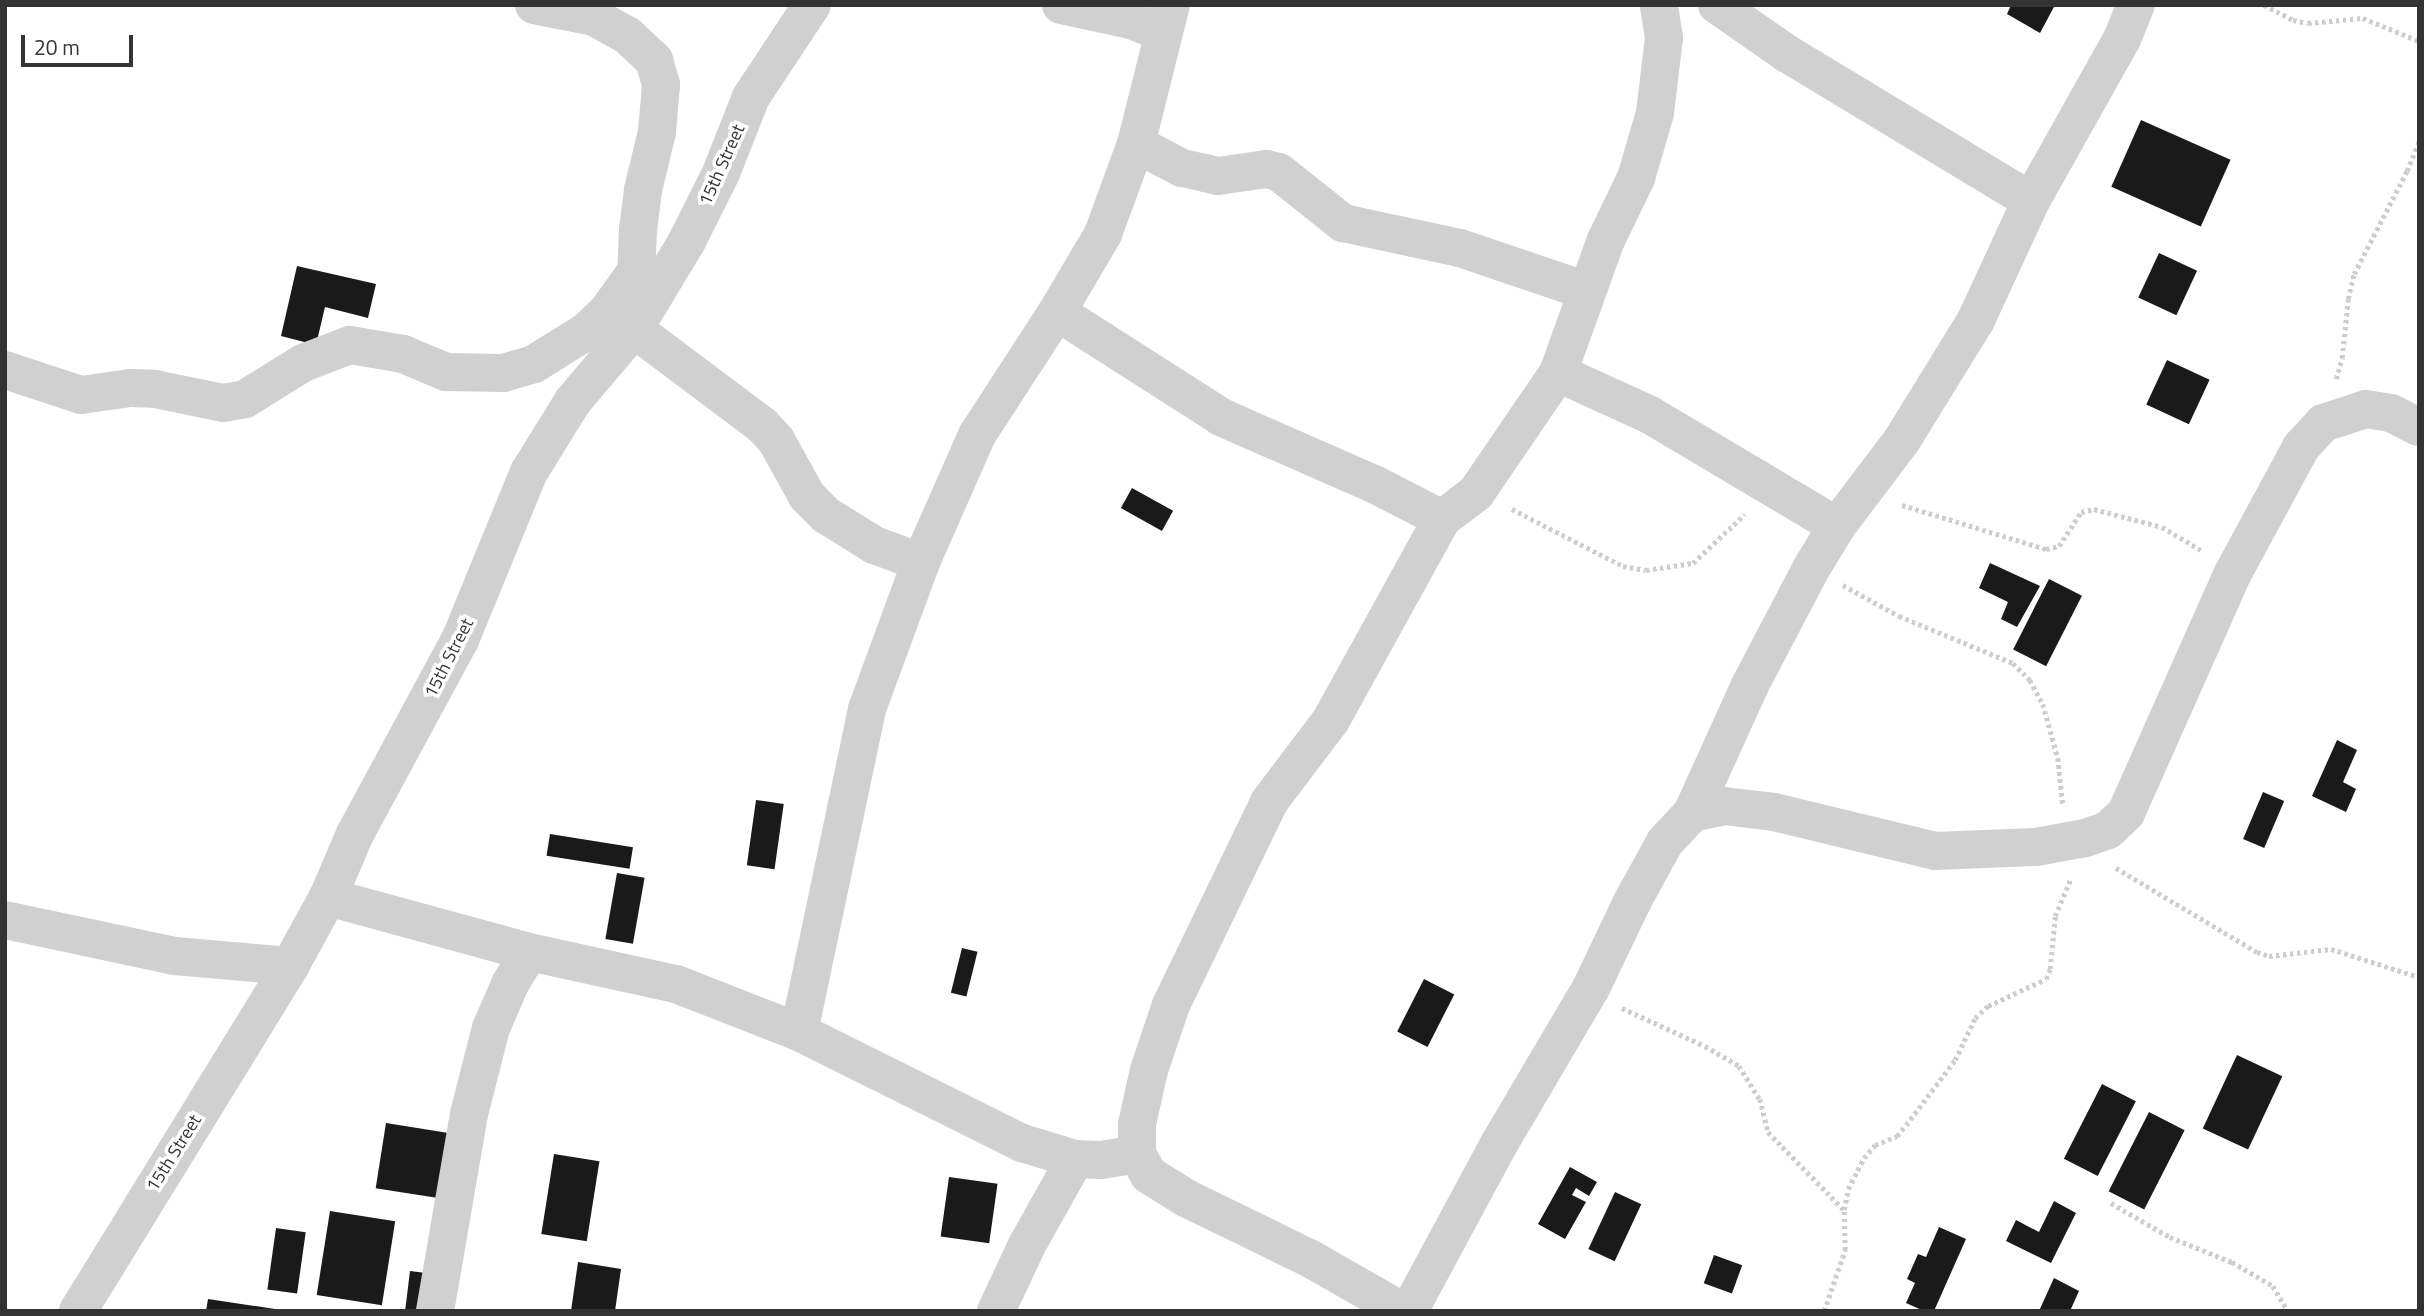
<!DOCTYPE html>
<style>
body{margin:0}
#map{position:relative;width:2424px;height:1316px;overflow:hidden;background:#fff;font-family:"Titillium Web",sans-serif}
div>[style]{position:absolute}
.building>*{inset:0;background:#1a1a1a;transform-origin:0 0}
.path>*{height:4.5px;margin-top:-2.25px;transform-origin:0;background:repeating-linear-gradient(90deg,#cdcdcd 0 3.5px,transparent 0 7px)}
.minor>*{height:38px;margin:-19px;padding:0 19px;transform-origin:19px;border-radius:19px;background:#d0d0d0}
span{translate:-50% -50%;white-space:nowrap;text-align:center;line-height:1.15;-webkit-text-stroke:7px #fff;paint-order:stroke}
.street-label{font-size:18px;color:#333}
.frame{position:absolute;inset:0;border:7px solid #333;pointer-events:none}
.scale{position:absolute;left:21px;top:35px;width:112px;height:32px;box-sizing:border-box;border:4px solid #333;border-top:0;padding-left:9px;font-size:21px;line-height:24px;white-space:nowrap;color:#333;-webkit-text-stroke:5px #fff;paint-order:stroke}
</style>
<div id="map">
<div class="building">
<i style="clip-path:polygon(2011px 5px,2055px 5px,2040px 33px,2007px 14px)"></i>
<i style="left:2141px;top:120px;width:98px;height:73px;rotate:24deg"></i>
<i style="left:2159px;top:253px;width:42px;height:49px;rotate:25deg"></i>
<i style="clip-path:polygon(297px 266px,376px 284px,368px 318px,325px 307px,316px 345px,281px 336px)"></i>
<i style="left:2167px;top:360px;width:47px;height:49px;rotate:25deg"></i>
<i style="left:1132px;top:488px;width:47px;height:23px;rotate:29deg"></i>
<i style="clip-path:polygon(1990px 563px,2040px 586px,2017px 627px,2001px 619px,2008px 602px,1979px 588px)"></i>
<i style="left:2049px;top:579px;width:37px;height:79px;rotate:27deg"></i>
<i style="clip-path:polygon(2337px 740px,2357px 750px,2343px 782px,2356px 789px,2346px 812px,2312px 796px)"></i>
<i style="left:2263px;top:792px;width:23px;height:51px;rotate:23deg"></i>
<i style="left:756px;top:800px;width:28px;height:66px;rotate:8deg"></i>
<i style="left:550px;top:834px;width:84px;height:22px;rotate:9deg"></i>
<i style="left:617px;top:873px;width:28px;height:67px;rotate:10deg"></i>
<i style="left:962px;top:948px;width:16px;height:46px;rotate:14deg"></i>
<i style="left:1424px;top:979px;width:34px;height:59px;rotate:27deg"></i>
<i style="left:2237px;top:1055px;width:50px;height:81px;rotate:25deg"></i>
<i style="left:2102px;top:1084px;width:38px;height:84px;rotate:27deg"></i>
<i style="left:2149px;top:1112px;width:40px;height:89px;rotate:27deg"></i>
<i style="left:386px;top:1123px;width:68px;height:66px;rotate:9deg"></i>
<i style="left:554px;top:1154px;width:46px;height:81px;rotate:9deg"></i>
<i style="clip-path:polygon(1570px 1167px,1597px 1182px,1589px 1196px,1576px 1188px,1572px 1195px,1586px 1202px,1565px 1239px,1538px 1224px)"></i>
<i style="left:949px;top:1177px;width:49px;height:60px;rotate:8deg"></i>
<i style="left:1615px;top:1192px;width:29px;height:63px;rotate:25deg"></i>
<i style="clip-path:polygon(2054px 1201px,2076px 1213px,2051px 1263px,2006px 1241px,2016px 1220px,2039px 1232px)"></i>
<i style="left:330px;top:1211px;width:66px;height:85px;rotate:9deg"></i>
<i style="clip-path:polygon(1939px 1227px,1966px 1239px,1934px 1311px,1924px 1311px,1906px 1303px,1915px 1283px,1907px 1279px,1918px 1254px,1926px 1257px)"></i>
<i style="left:276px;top:1228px;width:30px;height:62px;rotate:8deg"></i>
<i style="left:1714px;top:1255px;width:30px;height:30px;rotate:20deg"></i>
<i style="clip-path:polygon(578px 1262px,621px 1269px,615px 1311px,571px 1311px)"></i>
<i style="left:410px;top:1271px;width:24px;height:40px;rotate:7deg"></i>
<i style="clip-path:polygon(2054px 1278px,2079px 1291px,2070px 1311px,2039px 1311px)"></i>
<i style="clip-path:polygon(208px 1299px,275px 1309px,274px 1311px,206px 1311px)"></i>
</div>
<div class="path">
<i style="left:2264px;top:5px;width:33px;rotate:27deg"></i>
<i style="left:2293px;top:20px;width:15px;rotate:11deg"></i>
<i style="left:2308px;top:23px;width:55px;rotate:-5.2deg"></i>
<i style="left:2363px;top:18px;width:61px;rotate:22.3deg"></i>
<i style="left:2336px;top:379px;width:22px;rotate:-74deg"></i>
<i style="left:2342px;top:358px;width:59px;rotate:-84.2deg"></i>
<i style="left:2348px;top:299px;width:26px;rotate:-77deg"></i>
<i style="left:2354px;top:274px;width:116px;rotate:-62.8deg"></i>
<i style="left:2407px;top:171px;width:32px;rotate:-68deg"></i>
<i style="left:1902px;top:505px;width:151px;rotate:17deg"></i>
<i style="left:2046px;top:549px;width:13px;rotate:-13deg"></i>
<i style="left:2059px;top:546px;width:40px;rotate:-57.1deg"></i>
<i style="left:2081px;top:512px;width:13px;rotate:-13deg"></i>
<i style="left:2094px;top:509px;width:70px;rotate:14.8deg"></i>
<i style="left:2162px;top:527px;width:45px;rotate:30.5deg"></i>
<i style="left:1512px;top:509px;width:125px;rotate:27.2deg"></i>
<i style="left:1623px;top:566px;width:23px;rotate:10deg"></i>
<i style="left:1646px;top:570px;width:48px;rotate:-8.5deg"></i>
<i style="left:1693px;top:563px;width:71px;rotate:-43.3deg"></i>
<i style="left:1843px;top:585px;width:64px;rotate:29deg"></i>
<i style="left:1899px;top:616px;width:123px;rotate:22.4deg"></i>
<i style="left:2013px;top:663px;width:24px;rotate:45deg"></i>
<i style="left:2030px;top:680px;width:27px;rotate:62deg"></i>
<i style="left:2043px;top:704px;width:56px;rotate:74.5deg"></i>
<i style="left:2058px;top:758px;width:47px;rotate:83.9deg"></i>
<i style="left:2116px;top:868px;width:164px;rotate:30.8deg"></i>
<i style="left:2257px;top:952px;width:13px;rotate:18deg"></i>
<i style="left:2269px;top:956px;width:62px;rotate:-6.4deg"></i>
<i style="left:2331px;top:949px;width:92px;rotate:17.7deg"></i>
<i style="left:1622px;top:1008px;width:91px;rotate:24.6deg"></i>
<i style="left:1705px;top:1046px;width:39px;rotate:30deg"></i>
<i style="left:1739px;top:1066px;width:39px;rotate:58deg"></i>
<i style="left:1760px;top:1099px;width:34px;rotate:76deg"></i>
<i style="left:1768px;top:1132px;width:109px;rotate:45.7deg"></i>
<i style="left:2111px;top:1203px;width:68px;rotate:30deg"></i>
<i style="left:2170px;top:1237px;width:67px;rotate:22deg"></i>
<i style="left:2232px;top:1262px;width:48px;rotate:30.3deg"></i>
<i style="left:2273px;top:1286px;width:29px;rotate:59deg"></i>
<i style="left:1824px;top:1311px;width:65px;rotate:-71deg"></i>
<i style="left:1845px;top:1250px;width:40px;rotate:-91.4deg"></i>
<i style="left:1844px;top:1210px;width:21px;rotate:-79deg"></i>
<i style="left:1848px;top:1189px;width:35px;rotate:-63deg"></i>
<i style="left:1864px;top:1158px;width:17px;rotate:-50deg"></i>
<i style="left:1875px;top:1145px;width:24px;rotate:-22deg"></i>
<i style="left:1897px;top:1136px;width:14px;rotate:-51deg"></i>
<i style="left:1906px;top:1125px;width:81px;rotate:-53deg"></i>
<i style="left:1955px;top:1060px;width:47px;rotate:-64.5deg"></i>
<i style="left:1975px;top:1018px;width:18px;rotate:-43deg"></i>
<i style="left:1988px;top:1006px;width:64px;rotate:-25deg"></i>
<i style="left:2046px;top:979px;width:11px;rotate:-68deg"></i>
<i style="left:2050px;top:969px;width:53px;rotate:-84.6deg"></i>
<i style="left:2055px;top:916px;width:41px;rotate:-67.2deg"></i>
</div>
<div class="minor">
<i style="left:534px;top:5px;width:61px;rotate:11.3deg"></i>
<i style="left:594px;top:17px;width:38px;rotate:29deg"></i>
<i style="left:627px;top:35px;width:37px;rotate:43deg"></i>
<i style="left:654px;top:60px;width:26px;rotate:74deg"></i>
<i style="left:661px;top:85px;width:47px;rotate:94.9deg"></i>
<i style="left:657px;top:132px;width:60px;rotate:103.6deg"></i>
<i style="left:643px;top:190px;width:39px;rotate:97deg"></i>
<i style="left:638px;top:229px;width:100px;rotate:92.3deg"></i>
<i style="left:634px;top:329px;width:160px;rotate:36.9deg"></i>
<i style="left:762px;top:425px;width:21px;rotate:47deg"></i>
<i style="left:776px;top:440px;width:64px;rotate:61deg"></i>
<i style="left:807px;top:496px;width:27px;rotate:45deg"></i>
<i style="left:826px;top:515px;width:57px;rotate:32deg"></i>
<i style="left:874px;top:545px;width:50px;rotate:19.9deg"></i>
<i style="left:1061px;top:5px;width:72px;rotate:12.1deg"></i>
<i style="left:1131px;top:20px;width:35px;rotate:22deg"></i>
<i style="left:1717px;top:5px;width:84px;rotate:34.8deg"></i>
<i style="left:1786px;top:53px;width:286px;rotate:31.1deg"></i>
<i style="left:1136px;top:144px;width:52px;rotate:27.6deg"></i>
<i style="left:1182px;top:168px;width:24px;rotate:12deg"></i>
<i style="left:1205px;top:173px;width:13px;rotate:13deg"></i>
<i style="left:1218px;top:176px;width:49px;rotate:-8.3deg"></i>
<i style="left:1266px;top:169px;width:13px;rotate:13deg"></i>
<i style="left:1279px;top:172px;width:82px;rotate:38.6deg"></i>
<i style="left:1343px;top:223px;width:120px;rotate:12.1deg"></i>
<i style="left:1460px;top:248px;width:134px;rotate:18.7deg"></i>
<i style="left:1057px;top:312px;width:195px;rotate:32.6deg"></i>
<i style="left:1221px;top:417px;width:169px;rotate:23.7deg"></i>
<i style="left:1376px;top:485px;width:74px;rotate:27.3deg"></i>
<i style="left:5px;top:370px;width:80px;rotate:18.2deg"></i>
<i style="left:81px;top:395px;width:50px;rotate:-8deg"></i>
<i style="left:131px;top:388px;width:24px;rotate:2deg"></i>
<i style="left:155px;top:389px;width:69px;rotate:11.6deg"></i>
<i style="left:223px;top:403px;width:22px;rotate:-10deg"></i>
<i style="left:245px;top:399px;width:68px;rotate:-31.8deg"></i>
<i style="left:303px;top:363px;width:50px;rotate:-21deg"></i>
<i style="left:350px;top:345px;width:54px;rotate:9.6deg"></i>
<i style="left:403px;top:354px;width:47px;rotate:22.7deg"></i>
<i style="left:446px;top:372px;width:57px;rotate:1deg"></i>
<i style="left:503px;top:373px;width:32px;rotate:-16deg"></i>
<i style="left:534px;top:364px;width:62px;rotate:-31.9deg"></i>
<i style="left:587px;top:331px;width:28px;rotate:-44deg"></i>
<i style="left:607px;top:312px;width:47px;rotate:-54.6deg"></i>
<i style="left:1558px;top:373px;width:101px;rotate:24.5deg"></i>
<i style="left:1650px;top:415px;width:217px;rotate:30.7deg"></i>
<i style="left:1692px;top:813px;width:141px;rotate:-65.6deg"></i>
<i style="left:1750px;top:685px;width:133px;rotate:-62.3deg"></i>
<i style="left:1812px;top:567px;width:48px;rotate:-58.6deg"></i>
<i style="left:1837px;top:526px;width:108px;rotate:-52.9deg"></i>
<i style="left:1902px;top:440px;width:141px;rotate:-58.3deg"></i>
<i style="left:1976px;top:320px;width:131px;rotate:-65.2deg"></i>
<i style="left:2031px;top:201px;width:186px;rotate:-60.7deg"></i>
<i style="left:2122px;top:39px;width:37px;rotate:-68deg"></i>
<i style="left:328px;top:897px;width:208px;rotate:15.3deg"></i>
<i style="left:529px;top:952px;width:150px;rotate:12.3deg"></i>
<i style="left:676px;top:984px;width:132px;rotate:21.3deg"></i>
<i style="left:799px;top:1032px;width:249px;rotate:26.5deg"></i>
<i style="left:1022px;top:1143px;width:55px;rotate:16.8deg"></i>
<i style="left:1075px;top:1159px;width:26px;rotate:2deg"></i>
<i style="left:1101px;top:1160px;width:36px;rotate:-9deg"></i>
<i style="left:5px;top:920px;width:174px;rotate:12deg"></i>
<i style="left:175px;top:956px;width:115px;rotate:5deg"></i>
<i style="left:799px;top:1032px;width:330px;rotate:-78.1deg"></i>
<i style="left:867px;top:709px;width:157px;rotate:-69.8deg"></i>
<i style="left:921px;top:562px;width:139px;rotate:-66.2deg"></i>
<i style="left:977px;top:435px;width:147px;rotate:-57deg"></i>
<i style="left:1057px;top:312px;width:91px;rotate:-59.5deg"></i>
<i style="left:1103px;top:234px;width:96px;rotate:-69.9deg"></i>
<i style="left:1136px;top:144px;width:143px;rotate:-75.9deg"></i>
<i style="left:78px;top:1311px;width:405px;rotate:-58.4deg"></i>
<i style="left:290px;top:966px;width:79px;rotate:-61.2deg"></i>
<i style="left:328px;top:897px;width:69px;rotate:-66.8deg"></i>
<i style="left:355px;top:834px;width:221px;rotate:-61.6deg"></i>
<i style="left:460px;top:640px;width:182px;rotate:-67.7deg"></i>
<i style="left:529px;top:472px;width:84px;rotate:-58.2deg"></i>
<i style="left:573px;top:401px;width:94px;rotate:-49.7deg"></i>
<i style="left:634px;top:329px;width:103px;rotate:-58.9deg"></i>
<i style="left:687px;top:241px;width:76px;rotate:-63.4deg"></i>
<i style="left:721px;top:173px;width:82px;rotate:-68.5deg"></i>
<i style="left:751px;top:97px;width:110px;rotate:-56.5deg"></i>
<i style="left:435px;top:1311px;width:200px;rotate:-80.2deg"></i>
<i style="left:469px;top:1114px;width:89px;rotate:-75.7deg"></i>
<i style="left:491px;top:1028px;width:48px;rotate:-66.6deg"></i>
<i style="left:510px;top:984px;width:37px;rotate:-59deg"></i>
<i style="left:996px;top:1311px;width:73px;rotate:-64.8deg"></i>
<i style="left:1027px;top:1245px;width:98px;rotate:-60.8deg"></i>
<i style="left:1402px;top:1311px;width:105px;rotate:-150.3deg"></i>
<i style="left:1311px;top:1259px;width:139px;rotate:-154deg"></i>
<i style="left:1186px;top:1198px;width:44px;rotate:-148.1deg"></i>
<i style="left:1149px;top:1175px;width:24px;rotate:-120deg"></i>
<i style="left:1137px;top:1154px;width:30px;rotate:-90deg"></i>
<i style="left:1137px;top:1124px;width:55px;rotate:-77.5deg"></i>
<i style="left:1149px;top:1070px;width:69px;rotate:-71.3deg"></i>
<i style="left:1171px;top:1005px;width:225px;rotate:-64.2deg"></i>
<i style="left:1269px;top:802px;width:103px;rotate:-52.9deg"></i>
<i style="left:1331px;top:720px;width:230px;rotate:-61.1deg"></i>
<i style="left:1442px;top:519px;width:43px;rotate:-37.4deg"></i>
<i style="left:1476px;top:493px;width:145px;rotate:-55.7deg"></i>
<i style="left:1558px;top:373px;width:141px;rotate:-70.2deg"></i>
<i style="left:1606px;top:240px;width:69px;rotate:-64.2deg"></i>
<i style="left:1636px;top:178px;width:68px;rotate:-73.7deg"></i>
<i style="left:1655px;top:113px;width:76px;rotate:-83.2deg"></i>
<i style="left:1664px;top:38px;width:33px;rotate:-99deg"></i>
<i style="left:1409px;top:1311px;width:190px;rotate:-61.7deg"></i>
<i style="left:1499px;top:1144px;width:181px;rotate:-59.5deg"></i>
<i style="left:1591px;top:988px;width:95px;rotate:-64.5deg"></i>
<i style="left:1632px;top:902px;width:68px;rotate:-61.2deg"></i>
<i style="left:1665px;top:842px;width:40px;rotate:-47deg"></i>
<i style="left:1692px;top:813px;width:33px;rotate:-12deg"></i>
<i style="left:1724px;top:806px;width:50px;rotate:6.8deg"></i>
<i style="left:1774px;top:812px;width:166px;rotate:13.6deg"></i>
<i style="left:1935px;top:851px;width:101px;rotate:-2.3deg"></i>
<i style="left:2036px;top:847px;width:50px;rotate:-10.4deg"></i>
<i style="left:2085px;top:838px;width:24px;rotate:-19deg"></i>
<i style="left:2108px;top:830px;width:25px;rotate:-43deg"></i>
<i style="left:2126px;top:813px;width:263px;rotate:-66deg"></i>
<i style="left:2233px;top:573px;width:143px;rotate:-61.6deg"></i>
<i style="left:2301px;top:447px;width:33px;rotate:-47deg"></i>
<i style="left:2323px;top:423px;width:45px;rotate:-18deg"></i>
<i style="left:2366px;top:409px;width:25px;rotate:9deg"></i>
<i style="left:2391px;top:413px;width:31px;rotate:27deg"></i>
</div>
<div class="street-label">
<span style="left:722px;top:165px;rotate:-66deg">15th Street</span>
<span style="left:449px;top:658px;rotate:-63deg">15th Street</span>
<span style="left:174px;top:1153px;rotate:-58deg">15th Street</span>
</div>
<div class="frame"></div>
<div class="scale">20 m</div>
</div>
